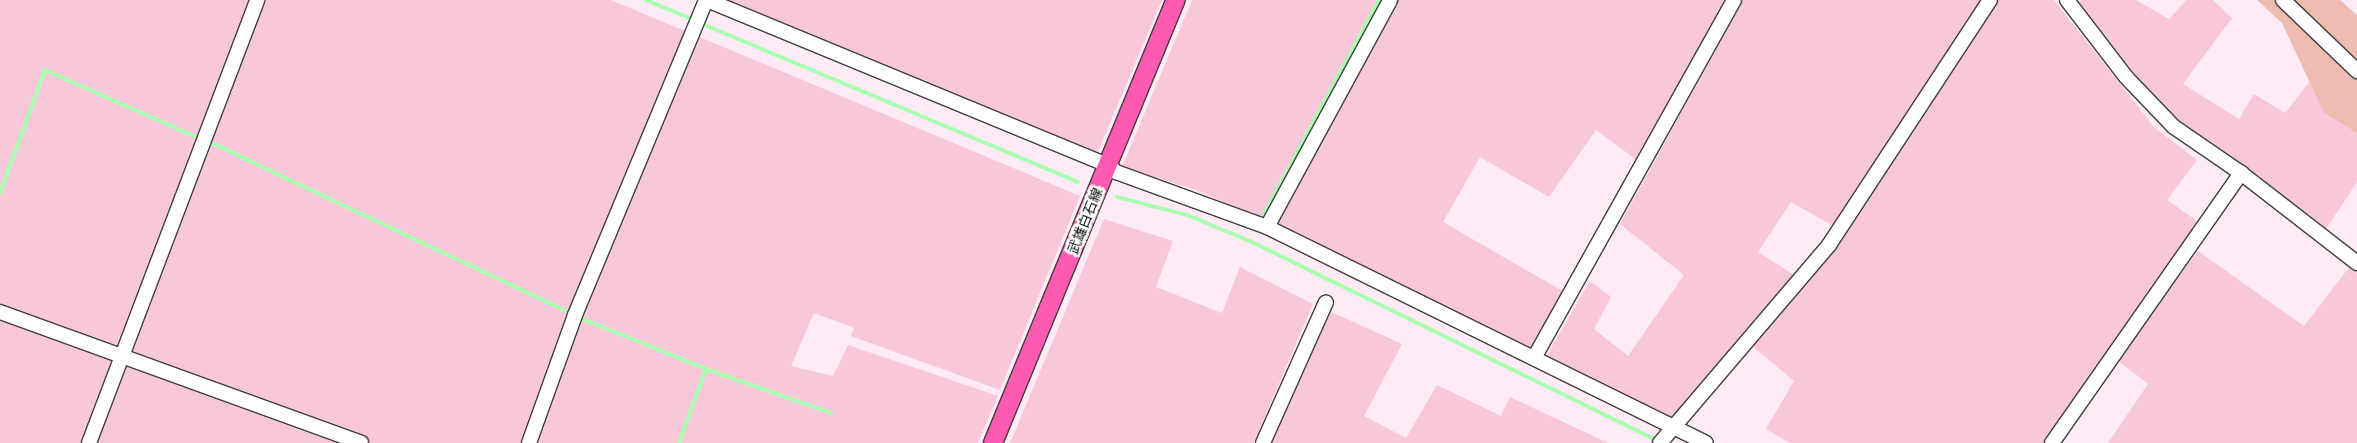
<!DOCTYPE html>
<meta charset="utf-8">
<style>
body{margin:0}
#map{position:relative;width:2357px;height:443px;overflow:hidden;background:#ffebf5;font-family:"Crimson Pro","Noto Sans JP",serif}
div>[style]{position:absolute}
.farmland>*{inset:0;background:#f8c8da}
.green>*{inset:0;background:#eebcb1}
.stream>*{height:4px;margin:-2px;padding:0 2px;transform-origin:2px;border-radius:2px;background:#aafdb1}
.roads{filter:drop-shadow(1px 0 #3f3f3f) drop-shadow(-1px 0 #3f3f3f) drop-shadow(0 1px #3f3f3f) drop-shadow(0 -1px #3f3f3f)}
.minor>*{height:14px;margin:-7px;padding:0 7px;transform-origin:7px;border-radius:7px;background:#fff}
.major>*{height:18px;margin:-9px;padding:0 9px;transform-origin:9px;border-radius:9px;background:#ff5bb3}
span{translate:-50% -50%;white-space:nowrap;text-align:center;line-height:1.15;-webkit-text-stroke:5px #fff;paint-order:stroke}
.street-label{font-size:14px;color:#0c0c0c}
</style>
<div id="map">
<div class="farmland">
<i style="clip-path:polygon(0 0,611px 0,1080px 196px,1000px 390px,851px 336px,854px 328px,814px 313px,791px 366px,833px 376px,848px 345px,998px 396px,978px 443px,0 443px)"></i>
<i style="clip-path:polygon(723px 0,1162px 0,1096px 156px)"></i>
<i style="clip-path:polygon(1192px 0,1727px 0,1638px 161px,1596px 130px,1549px 197px,1480px 157px,1443px 222px,1566px 293px,1530px 351px,1277px 225px,1193px 189px,1122px 167px)"></i>
<i style="clip-path:polygon(1743px 0,1983px 0,1835px 227px,1791px 202px,1758px 252px,1796px 276px,1672px 420px,1545px 358px,1590px 281px,1611px 297px,1594px 329px,1628px 356px,1684px 275px,1620px 224px)"></i>
<i style="clip-path:polygon(1998px 0,2054px 0,2154px 127px,2197px 160px,2167px 200px,2200px 223px,2049px 443px,1790px 443px,1766px 429px,1794px 381px,1751px 345px,1835px 248px)"></i>
<i style="clip-path:polygon(2081px 0,2136px 0,2169px 19px,2186px 0,2213px 0,2232px 18px,2183px 84px,2239px 119px,2254px 94px,2285px 113px,2311px 80px,2324px 113px,2357px 133px,2357px 182px,2326px 229px,2164px 110px,2078px 4px)"></i>
<i style="clip-path:polygon(1104px 219px,1173px 241px,1156px 287px,1222px 313px,1240px 267px,1313px 304px,1254px 443px,1010px 443px)"></i>
<i style="clip-path:polygon(2198px 251px,2304px 326px,2350px 266px,2357px 273px,2357px 443px,2108px 443px,2148px 384px,2117px 360px)"></i>
<i style="clip-path:polygon(1327px 310px,1402px 344px,1364px 416px,1406px 438px,1437px 385px,1501px 416px,1510px 397px,1608px 443px,1268px 443px)"></i>
</div>
<div class="green">
<i style="clip-path:polygon(2257px 0,2340px 0,2357px 15px,2357px 133px,2324px 113px,2282px 23px)"></i>
</div>
<div class="stream">
<i style="left:646px;top:0;width:52px;rotate:22.6deg"></i>
<i style="left:700px;top:23px;width:410px;rotate:22.8deg"></i>
<i style="left:208px;top:141px;width:403px;rotate:25.4deg"></i>
<i style="left:0;top:193px;width:131px;rotate:-69.9deg"></i>
<i style="left:45px;top:70px;width:171px;rotate:23.9deg"></i>
<i style="left:1117px;top:197px;width:72px;rotate:14.4deg"></i>
<i style="left:1187px;top:215px;width:70px;rotate:22.6deg"></i>
<i style="left:1252px;top:242px;width:452px;rotate:26.1deg"></i>
<i style="left:1261px;top:220px;width:250px;rotate:-61.8deg"></i>
<i style="left:578px;top:317px;width:138px;rotate:22.1deg"></i>
<i style="left:706px;top:369px;width:133px;rotate:19.4deg"></i>
<i style="left:679px;top:443px;width:79px;rotate:-70deg"></i>
</div>
<div class="roads">
<div class="minor">
<i style="left:707px;top:0;width:434px;rotate:22.4deg"></i>
<i style="left:1108px;top:165px;width:11px;rotate:41deg"></i>
<i style="left:1116px;top:172px;width:161px;rotate:20deg"></i>
<i style="left:1267px;top:227px;width:489px;rotate:26.2deg"></i>
<i style="left:2067px;top:0;width:97px;rotate:52.5deg"></i>
<i style="left:2126px;top:77px;width:69px;rotate:46.2deg"></i>
<i style="left:2174px;top:127px;width:81px;rotate:34.5deg"></i>
<i style="left:2241px;top:173px;width:147px;rotate:37.8deg"></i>
<i style="left:2283px;top:0;width:103px;rotate:43.8deg"></i>
<i style="left:1267px;top:227px;width:258px;rotate:-61.5deg"></i>
<i style="left:0;top:312px;width:384px;rotate:19.9deg"></i>
<i style="left:1534px;top:358px;width:410px;rotate:-60.8deg"></i>
<i style="left:89px;top:443px;width:474px;rotate:-69.2deg"></i>
<i style="left:529px;top:443px;width:136px;rotate:-70.2deg"></i>
<i style="left:575px;top:315px;width:341px;rotate:-67.4deg"></i>
<i style="left:1263px;top:443px;width:154px;rotate:-65.9deg"></i>
<i style="left:1660px;top:443px;width:260px;rotate:-49.5deg"></i>
<i style="left:1829px;top:245px;width:293px;rotate:-56.7deg"></i>
<i style="left:2052px;top:443px;width:330px;rotate:-55deg"></i>
</div>
<div class="major">
<i style="left:993px;top:443px;width:479px;rotate:-67.6deg"></i>
</div>
</div>
<div class="street-label">
<span style="left:1085px;top:221px;rotate:-68deg">武雄白石線</span>
</div>
</div>
